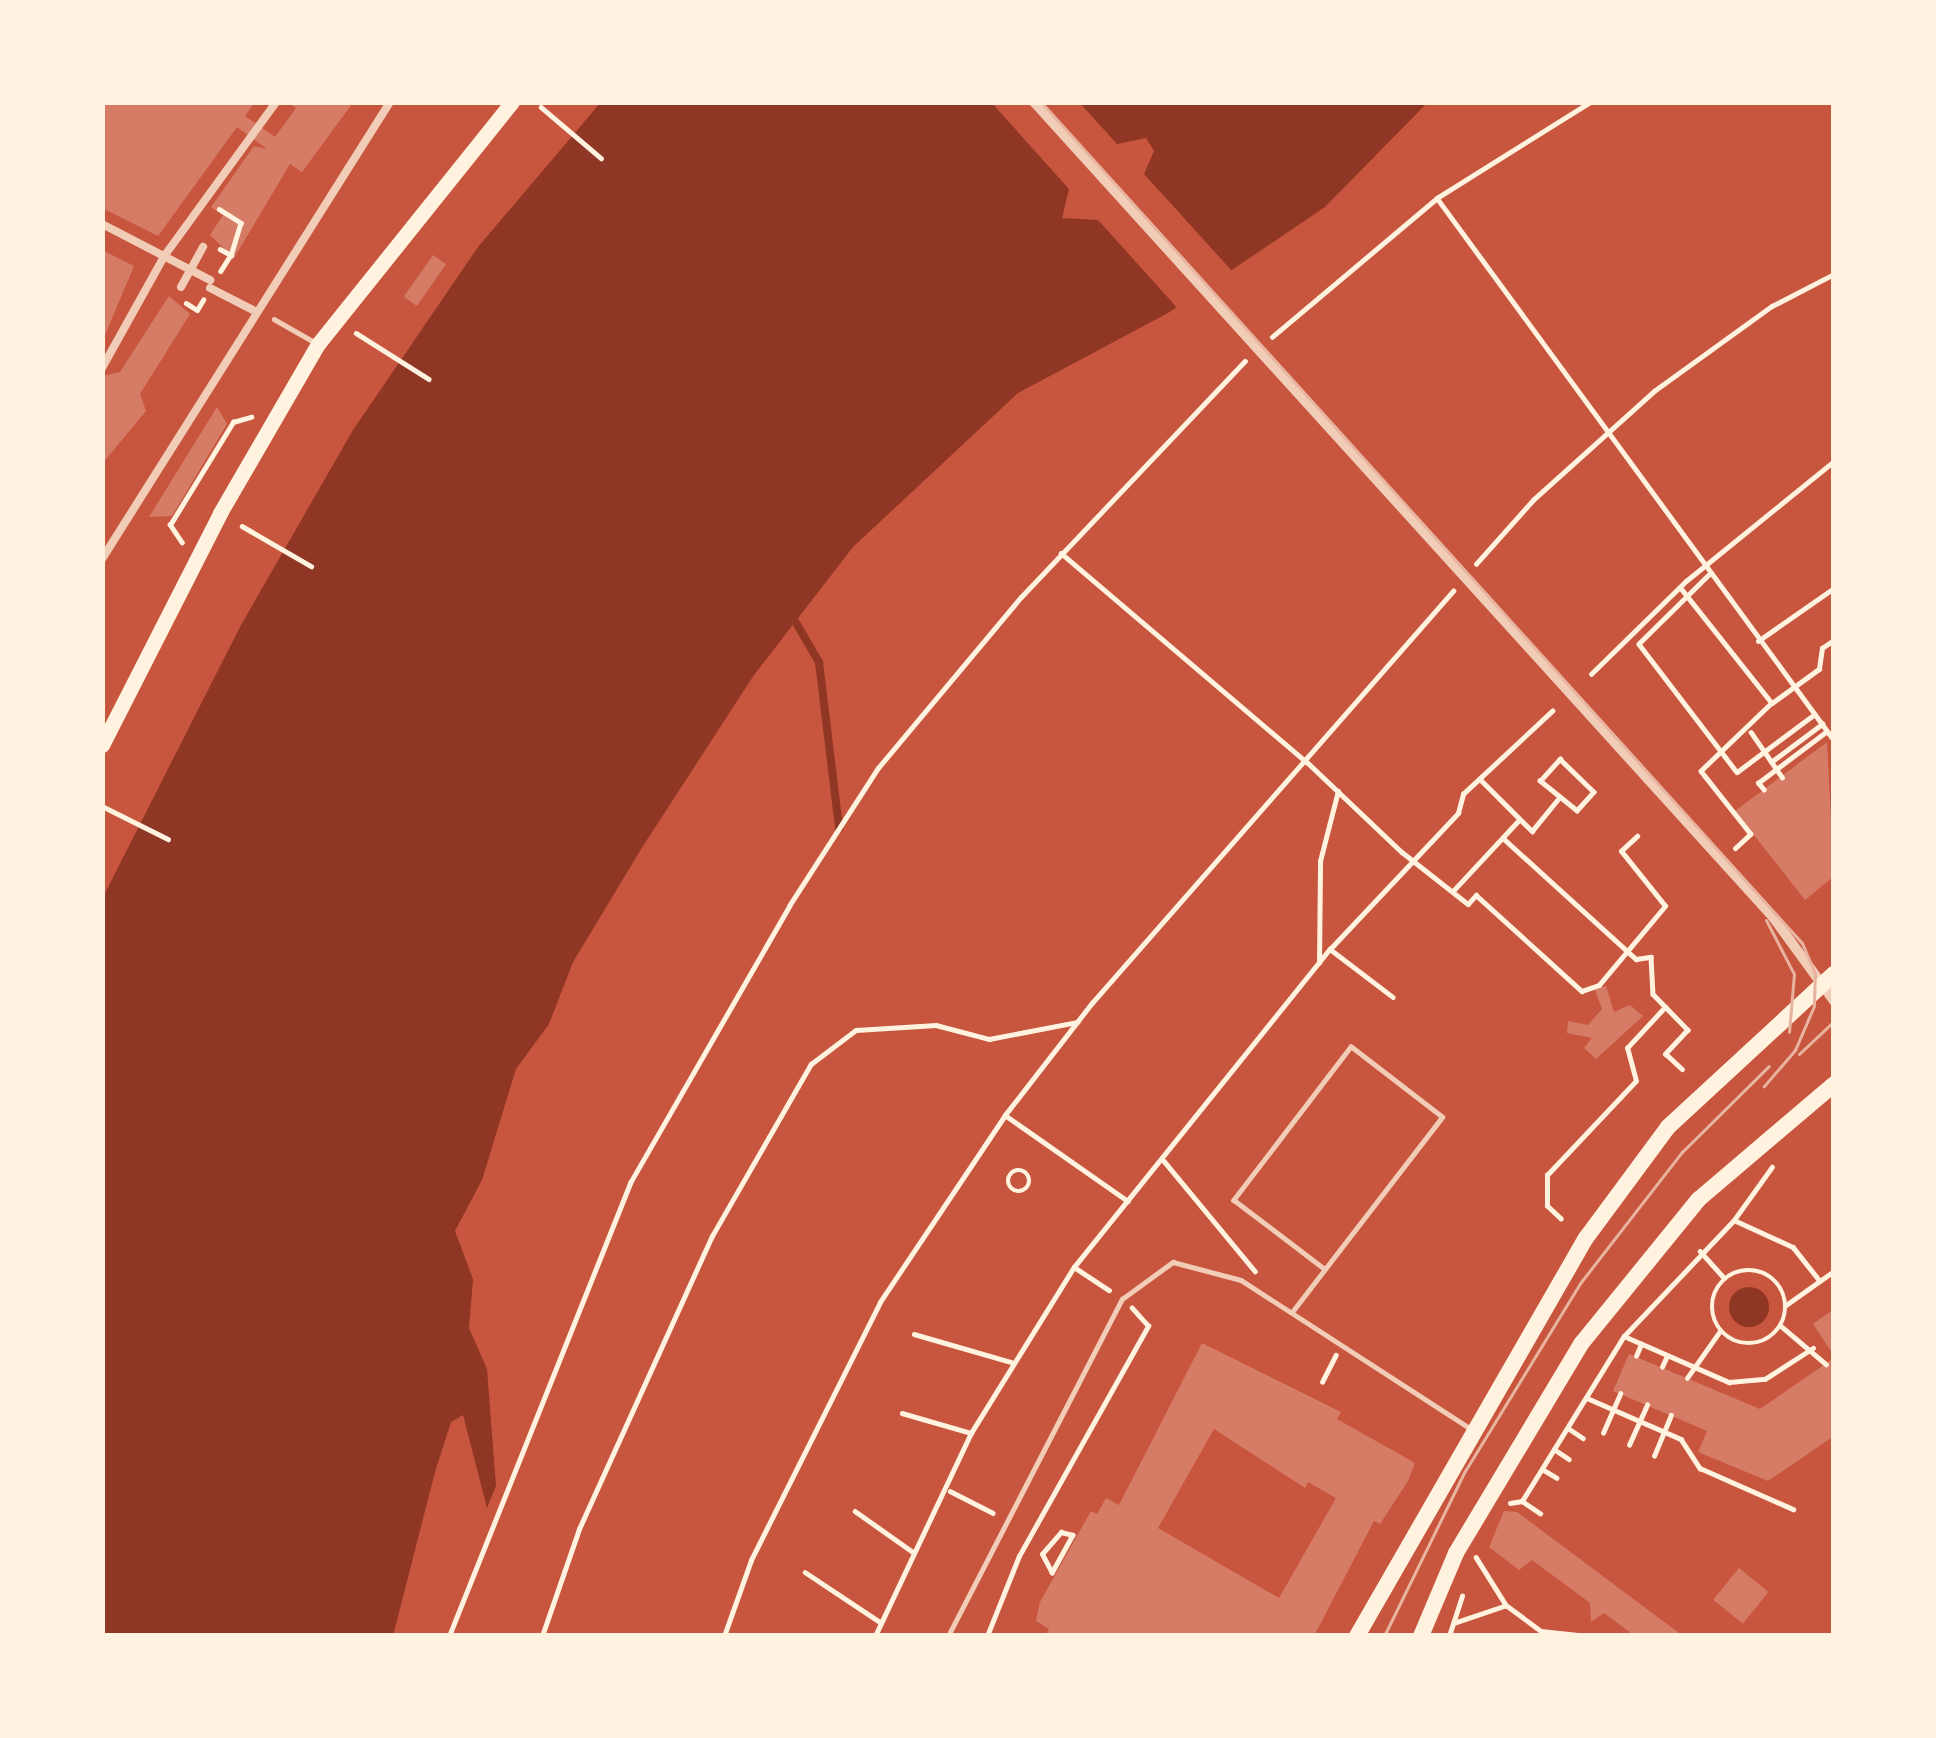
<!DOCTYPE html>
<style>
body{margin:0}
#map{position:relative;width:1936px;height:1738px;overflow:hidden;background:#c8553d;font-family:Montserrat,sans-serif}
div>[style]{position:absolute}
.water>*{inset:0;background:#8f3625}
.round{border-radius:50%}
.pier>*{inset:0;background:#c8553d}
.stream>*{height:8px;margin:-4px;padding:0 4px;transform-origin:4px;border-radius:4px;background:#8f3625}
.building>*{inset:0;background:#d67c66;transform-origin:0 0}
.path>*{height:4.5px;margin:-2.25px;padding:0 2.25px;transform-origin:2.25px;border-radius:2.25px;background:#fff3e0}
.path>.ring{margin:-2.25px;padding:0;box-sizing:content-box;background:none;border:4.5px solid #fff3e0;border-radius:50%}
.service>*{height:4.5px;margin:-2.25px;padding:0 2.25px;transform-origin:2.25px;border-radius:2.25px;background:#f1ccb7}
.pedestrian>*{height:8px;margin:-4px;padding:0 4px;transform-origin:4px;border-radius:4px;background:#f1ccb7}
.minor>*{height:10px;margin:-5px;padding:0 5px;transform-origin:5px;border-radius:5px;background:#f1ccb7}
.secondary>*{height:15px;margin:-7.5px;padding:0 7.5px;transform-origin:7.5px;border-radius:7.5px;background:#fff3e0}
.primary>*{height:16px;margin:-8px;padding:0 8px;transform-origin:8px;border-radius:8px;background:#fff3e0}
.tram>*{height:3px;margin:-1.5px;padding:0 1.5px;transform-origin:1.5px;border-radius:1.5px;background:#e9b49f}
span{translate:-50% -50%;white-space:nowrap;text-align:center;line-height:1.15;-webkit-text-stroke:9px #fff3e0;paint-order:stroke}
.frame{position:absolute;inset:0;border:105px solid #fff3e0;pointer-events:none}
</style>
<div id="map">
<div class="water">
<i style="clip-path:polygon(601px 102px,1428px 102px,1325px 207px,1168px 313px,1018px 393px,853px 547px,754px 675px,643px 846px,573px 962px,549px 1024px,516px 1069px,482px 1180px,455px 1231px,473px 1279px,469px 1328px,487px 1369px,496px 1486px,487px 1508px,463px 1415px,451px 1422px,435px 1472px,393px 1636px,102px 1636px,102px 899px,241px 625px,353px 430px,478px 247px)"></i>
<i class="round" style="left:1729px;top:1287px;width:40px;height:40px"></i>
</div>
<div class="pier">
<i style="clip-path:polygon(991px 102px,1079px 102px,1117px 144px,1146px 138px,1154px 151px,1144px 174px,1233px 272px,1246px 268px,1181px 312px,1098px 220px,1062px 218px,1069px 189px)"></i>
</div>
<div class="stream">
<i style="left:795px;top:621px;width:48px;rotate:59.7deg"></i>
<i style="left:819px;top:662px;width:167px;rotate:83.1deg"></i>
</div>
<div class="building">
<i style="clip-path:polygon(102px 102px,255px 102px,245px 116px,275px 137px,296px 108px,287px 102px,352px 104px,302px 172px,290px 164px,234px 258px,210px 235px,223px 215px,211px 207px,254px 146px,267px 149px,237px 127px,158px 236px,102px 208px)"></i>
<i style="clip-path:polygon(102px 250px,134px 266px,102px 342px)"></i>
<i style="left:433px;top:255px;width:16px;height:51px;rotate:35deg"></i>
<i style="clip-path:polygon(169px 296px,190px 314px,140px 394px,146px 411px,102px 464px,102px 376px,120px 372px)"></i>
<i style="clip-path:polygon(217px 407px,227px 424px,172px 516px,149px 517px)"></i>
<i style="clip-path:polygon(1827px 742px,1834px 876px,1805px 900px,1735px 811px)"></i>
<i style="clip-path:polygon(1606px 986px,1614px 1012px,1630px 1005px,1643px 1016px,1596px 1059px,1584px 1048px,1592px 1038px,1567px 1033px,1568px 1021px,1588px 1025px,1602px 1009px,1595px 990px)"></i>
<i style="clip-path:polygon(1834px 1309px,1834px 1356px,1813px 1324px)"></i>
<i style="clip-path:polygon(evenodd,1202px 1343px,1341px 1412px,1337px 1419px,1415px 1463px,1408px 1481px,1380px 1524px,1374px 1521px,1314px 1636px,1045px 1636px,1049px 1629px,1036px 1621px,1040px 1602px,1091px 1511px,1097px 1514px,1106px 1498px,1119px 1505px,1202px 1343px,1214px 1429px,1305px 1488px,1308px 1482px,1336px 1498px,1279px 1598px,1158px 1528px,1214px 1429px)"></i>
<i style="clip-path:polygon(1629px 1354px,1760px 1409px,1834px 1358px,1834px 1436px,1768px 1481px,1698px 1452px,1707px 1431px,1613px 1391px)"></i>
<i style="clip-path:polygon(1504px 1511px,1517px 1512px,1683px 1636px,1635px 1636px,1604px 1613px,1591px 1622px,1590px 1603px,1532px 1560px,1519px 1570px,1489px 1547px)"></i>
<i style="left:1739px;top:1568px;width:38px;height:41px;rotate:39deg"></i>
</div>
<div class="path">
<i style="left:541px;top:107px;width:79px;rotate:40.4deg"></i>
<i style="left:1437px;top:198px;width:672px;rotate:53.78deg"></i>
<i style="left:219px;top:209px;width:26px;rotate:32deg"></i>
<i style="left:241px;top:223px;width:34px;rotate:107deg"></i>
<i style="left:220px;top:249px;width:13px;rotate:29deg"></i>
<i style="left:231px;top:255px;width:19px;rotate:122deg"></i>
<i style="left:186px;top:303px;width:13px;rotate:32deg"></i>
<i style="left:197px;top:310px;width:12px;rotate:-59deg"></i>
<i style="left:356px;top:333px;width:86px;rotate:32.2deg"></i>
<i style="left:1272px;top:337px;width:216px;rotate:-40.1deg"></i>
<i style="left:1437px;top:198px;width:181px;rotate:-32.1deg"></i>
<i style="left:242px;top:526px;width:80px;rotate:30.1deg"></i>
<i style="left:182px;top:543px;width:22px;rotate:-124deg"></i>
<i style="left:170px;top:525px;width:121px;rotate:-58.5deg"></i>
<i style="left:233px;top:422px;width:19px;rotate:-16deg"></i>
<i style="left:1061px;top:553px;width:323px;rotate:40.4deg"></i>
<i style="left:1307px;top:762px;width:131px;rotate:43.5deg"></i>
<i style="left:1402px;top:852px;width:84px;rotate:38.2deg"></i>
<i style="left:1468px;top:904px;width:12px;rotate:-48deg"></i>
<i style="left:1476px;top:895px;width:143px;rotate:42.2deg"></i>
<i style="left:1582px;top:991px;width:18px;rotate:-19deg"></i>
<i style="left:1599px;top:985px;width:103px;rotate:-50.1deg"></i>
<i style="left:1665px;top:906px;width:70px;rotate:-128.7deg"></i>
<i style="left:1621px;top:851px;width:22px;rotate:-43deg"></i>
<i style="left:1476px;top:564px;width:86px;rotate:-48.3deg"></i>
<i style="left:1533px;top:500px;width:163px;rotate:-42deg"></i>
<i style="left:1654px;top:391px;width:145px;rotate:-35.8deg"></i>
<i style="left:1772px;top:306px;width:70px;rotate:-27.3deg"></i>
<i style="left:1709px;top:575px;width:98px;rotate:135.4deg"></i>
<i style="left:1639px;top:644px;width:161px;rotate:52.6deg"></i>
<i style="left:1737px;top:772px;width:94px;rotate:-36.7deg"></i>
<i style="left:1680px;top:587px;width:148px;rotate:51.6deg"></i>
<i style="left:1772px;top:703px;width:98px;rotate:136.2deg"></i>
<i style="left:1701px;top:771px;width:80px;rotate:51.6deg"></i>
<i style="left:1751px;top:834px;width:21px;rotate:137deg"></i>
<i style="left:1758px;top:641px;width:93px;rotate:-34.9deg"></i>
<i style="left:1591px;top:674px;width:133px;rotate:-44.4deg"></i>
<i style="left:1686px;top:581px;width:191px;rotate:-39deg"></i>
<i style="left:1772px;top:703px;width:58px;rotate:-35.9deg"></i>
<i style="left:1819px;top:669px;width:21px;rotate:-82deg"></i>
<i style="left:1822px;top:648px;width:14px;rotate:-34deg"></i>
<i style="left:1751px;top:732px;width:55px;rotate:55.4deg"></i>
<i style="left:1560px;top:759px;width:47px;rotate:44.1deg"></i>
<i style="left:1594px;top:792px;width:25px;rotate:132deg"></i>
<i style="left:1577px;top:811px;width:48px;rotate:-141deg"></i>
<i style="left:1540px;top:781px;width:30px;rotate:-48deg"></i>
<i style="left:1771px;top:762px;width:64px;rotate:-36.7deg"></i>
<i style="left:1480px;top:779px;width:74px;rotate:45deg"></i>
<i style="left:1532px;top:831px;width:41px;rotate:-50.9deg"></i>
<i style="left:1764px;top:790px;width:9px;rotate:-131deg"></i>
<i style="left:1758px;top:783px;width:86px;rotate:-37deg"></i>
<i style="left:102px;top:806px;width:74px;rotate:26.6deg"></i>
<i style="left:1503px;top:838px;width:180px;rotate:42.3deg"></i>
<i style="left:1636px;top:959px;width:15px;rotate:-8deg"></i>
<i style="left:1651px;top:957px;width:37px;rotate:87deg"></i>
<i style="left:1653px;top:994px;width:50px;rotate:45.8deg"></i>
<i style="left:1688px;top:1030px;width:33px;rotate:133deg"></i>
<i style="left:1666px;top:1054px;width:22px;rotate:43deg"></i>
<i style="left:1453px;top:891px;width:97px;rotate:-47.1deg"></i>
<i style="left:1330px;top:949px;width:79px;rotate:37.3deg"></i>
<i style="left:1319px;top:963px;width:102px;rotate:-89.4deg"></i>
<i style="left:1320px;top:861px;width:72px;rotate:-75.6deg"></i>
<i style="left:1005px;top:1115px;width:150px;rotate:35deg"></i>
<i style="left:1164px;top:1161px;width:143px;rotate:50.4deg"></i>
<i class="ring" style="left:1008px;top:1170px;width:17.5px;height:17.5px"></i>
<i style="left:1561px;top:1219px;width:19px;rotate:-137deg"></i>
<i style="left:1547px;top:1206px;width:31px;rotate:-90deg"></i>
<i style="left:1547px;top:1175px;width:129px;rotate:-46.6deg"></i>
<i style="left:1636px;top:1081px;width:34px;rotate:-105deg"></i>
<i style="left:1627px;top:1048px;width:56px;rotate:-47.2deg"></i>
<i style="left:1734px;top:1220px;width:65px;rotate:24.6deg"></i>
<i style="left:1793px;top:1247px;width:43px;rotate:51.5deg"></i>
<i style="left:1700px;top:1251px;width:36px;rotate:48deg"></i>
<i style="left:1074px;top:1267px;width:42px;rotate:33.3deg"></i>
<i class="ring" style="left:1712px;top:1270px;width:69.5px;height:69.5px"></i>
<i style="left:1786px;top:1305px;width:59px;rotate:-35.3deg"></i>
<i style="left:1781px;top:1326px;width:59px;rotate:40.2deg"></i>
<i style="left:914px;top:1334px;width:101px;rotate:16.1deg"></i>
<i style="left:1624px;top:1336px;width:115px;rotate:23.7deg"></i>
<i style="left:1729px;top:1382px;width:36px;rotate:-5deg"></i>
<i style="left:1765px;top:1379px;width:57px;rotate:-32.9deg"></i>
<i style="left:1636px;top:1356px;width:13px;rotate:-67deg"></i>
<i style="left:1662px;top:1367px;width:12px;rotate:-66deg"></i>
<i style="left:1687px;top:1378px;width:57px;rotate:-54.9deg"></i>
<i style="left:1322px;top:1382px;width:30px;rotate:-63deg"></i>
<i style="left:1587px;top:1398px;width:103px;rotate:23.6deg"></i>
<i style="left:1681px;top:1439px;width:35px;rotate:57deg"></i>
<i style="left:1700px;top:1468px;width:102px;rotate:23.8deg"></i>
<i style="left:902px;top:1413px;width:72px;rotate:16.2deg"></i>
<i style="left:1568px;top:1428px;width:18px;rotate:34deg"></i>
<i style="left:1603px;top:1433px;width:43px;rotate:-66.4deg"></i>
<i style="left:1629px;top:1445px;width:44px;rotate:-65.8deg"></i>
<i style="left:1554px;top:1449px;width:18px;rotate:34deg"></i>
<i style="left:1654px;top:1456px;width:44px;rotate:-67.5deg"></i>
<i style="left:1542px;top:1469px;width:17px;rotate:31deg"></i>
<i style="left:950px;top:1491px;width:48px;rotate:27.1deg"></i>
<i style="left:1522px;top:1501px;width:22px;rotate:34deg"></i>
<i style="left:1510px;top:1503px;width:12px;rotate:-9deg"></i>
<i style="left:1522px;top:1501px;width:194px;rotate:-58.3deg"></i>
<i style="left:1624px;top:1336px;width:160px;rotate:-46.5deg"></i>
<i style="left:1734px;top:1220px;width:65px;rotate:-54.4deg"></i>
<i style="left:855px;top:1511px;width:71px;rotate:35.3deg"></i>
<i style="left:1061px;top:1532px;width:12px;rotate:14deg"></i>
<i style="left:1073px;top:1535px;width:43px;rotate:118.9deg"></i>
<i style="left:1052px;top:1573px;width:21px;rotate:-118deg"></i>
<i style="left:1042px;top:1554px;width:29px;rotate:-49deg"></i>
<i style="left:1476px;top:1557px;width:57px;rotate:58deg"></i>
<i style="left:1506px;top:1605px;width:44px;rotate:36.6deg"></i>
<i style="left:1541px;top:1631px;width:46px;rotate:6.2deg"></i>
<i style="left:805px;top:1572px;width:90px;rotate:33.7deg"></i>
<i style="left:1454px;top:1623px;width:53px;rotate:-18.8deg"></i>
<i style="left:449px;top:1636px;width:488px;rotate:-68.2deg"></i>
<i style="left:630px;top:1183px;width:319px;rotate:-60.1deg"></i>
<i style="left:789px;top:906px;width:164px;rotate:-57.2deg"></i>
<i style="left:878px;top:768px;width:223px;rotate:-50.1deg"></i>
<i style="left:1021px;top:597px;width:325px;rotate:-46.5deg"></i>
<i style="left:542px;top:1636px;width:113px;rotate:-70.9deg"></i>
<i style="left:579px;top:1529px;width:322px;rotate:-65.6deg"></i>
<i style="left:712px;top:1236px;width:198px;rotate:-60.1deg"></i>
<i style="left:811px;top:1064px;width:56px;rotate:-37.1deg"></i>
<i style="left:856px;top:1030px;width:80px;rotate:-3.6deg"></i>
<i style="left:936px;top:1025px;width:55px;rotate:14.8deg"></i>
<i style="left:989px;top:1039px;width:90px;rotate:-10.9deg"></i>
<i style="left:724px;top:1636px;width:81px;rotate:-70.4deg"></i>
<i style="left:751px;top:1560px;width:288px;rotate:-63.4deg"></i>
<i style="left:880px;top:1302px;width:225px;rotate:-56.2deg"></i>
<i style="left:1005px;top:1115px;width:142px;rotate:-52.2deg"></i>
<i style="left:1092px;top:1003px;width:548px;rotate:-48.77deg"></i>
<i style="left:875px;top:1636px;width:225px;rotate:-64.7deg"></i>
<i style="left:971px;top:1433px;width:195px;rotate:-58.2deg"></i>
<i style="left:1074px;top:1267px;width:408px;rotate:-51.2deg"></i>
<i style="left:1330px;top:949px;width:187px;rotate:-46.7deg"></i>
<i style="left:1458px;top:813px;width:20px;rotate:-75deg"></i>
<i style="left:1463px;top:794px;width:122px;rotate:-43deg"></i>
<i style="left:987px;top:1636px;width:86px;rotate:-68.2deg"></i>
<i style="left:1019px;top:1556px;width:264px;rotate:-60.7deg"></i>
<i style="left:1148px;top:1326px;width:24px;rotate:-132deg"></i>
<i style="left:1449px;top:1636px;width:42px;rotate:-72deg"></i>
</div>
<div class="service">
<i style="left:274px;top:319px;width:48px;rotate:29.7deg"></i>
<i style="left:1292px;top:1312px;width:246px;rotate:-52.4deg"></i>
<i style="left:1442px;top:1117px;width:115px;rotate:-142.4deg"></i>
<i style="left:1351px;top:1047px;width:193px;rotate:127.4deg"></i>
<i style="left:1234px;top:1200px;width:114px;rotate:37.2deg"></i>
<i style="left:948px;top:1636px;width:379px;rotate:-62.7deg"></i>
<i style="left:1122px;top:1299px;width:63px;rotate:-36deg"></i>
<i style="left:1173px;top:1262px;width:70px;rotate:14.8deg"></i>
<i style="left:1241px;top:1280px;width:274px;rotate:32.9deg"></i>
</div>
<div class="pedestrian">
<i style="left:102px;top:224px;width:122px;rotate:27.4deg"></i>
<i style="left:181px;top:287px;width:46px;rotate:-61.2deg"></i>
<i style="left:210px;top:288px;width:48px;rotate:27.1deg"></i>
<i style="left:102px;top:368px;width:129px;rotate:-60.9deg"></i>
<i style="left:165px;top:255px;width:189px;rotate:-54deg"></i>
<i style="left:102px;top:559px;width:540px;rotate:-57.78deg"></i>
</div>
<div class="minor">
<i style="left:1034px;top:102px;width:1100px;rotate:47.8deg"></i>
<i style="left:1773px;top:917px;width:104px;rotate:54deg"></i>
</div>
<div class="secondary">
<i style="left:102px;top:745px;width:260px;rotate:-63deg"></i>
<i style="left:220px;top:513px;width:195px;rotate:-59.9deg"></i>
<i style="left:318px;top:344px;width:310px;rotate:-51.3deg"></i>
</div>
<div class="primary">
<i style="left:1357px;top:1636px;width:459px;rotate:-60.1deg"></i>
<i style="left:1586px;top:1238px;width:138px;rotate:-53.5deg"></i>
<i style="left:1668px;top:1127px;width:226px;rotate:-42.7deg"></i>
<i style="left:1421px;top:1636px;width:90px;rotate:-67.1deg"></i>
<i style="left:1456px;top:1553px;width:244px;rotate:-59.1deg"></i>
<i style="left:1581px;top:1344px;width:187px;rotate:-50.9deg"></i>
<i style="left:1699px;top:1199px;width:177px;rotate:-40.4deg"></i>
</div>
<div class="tram">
<i style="left:1041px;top:102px;width:1134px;rotate:47.86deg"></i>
<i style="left:1802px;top:943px;width:33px;rotate:67deg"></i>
<i style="left:1815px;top:973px;width:33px;rotate:92deg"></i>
<i style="left:1814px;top:1006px;width:48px;rotate:113.4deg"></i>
<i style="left:1795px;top:1050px;width:48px;rotate:130.7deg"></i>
<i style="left:1766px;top:920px;width:61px;rotate:62.6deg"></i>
<i style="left:1794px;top:974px;width:58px;rotate:94.9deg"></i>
<i style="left:1799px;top:1054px;width:48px;rotate:-43.3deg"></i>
<i style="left:1384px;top:1636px;width:184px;rotate:-63.9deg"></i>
<i style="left:1465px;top:1471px;width:222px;rotate:-58.5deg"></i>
<i style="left:1581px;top:1282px;width:165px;rotate:-52.2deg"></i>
<i style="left:1682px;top:1152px;width:122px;rotate:-44.7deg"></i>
</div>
<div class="frame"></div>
</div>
